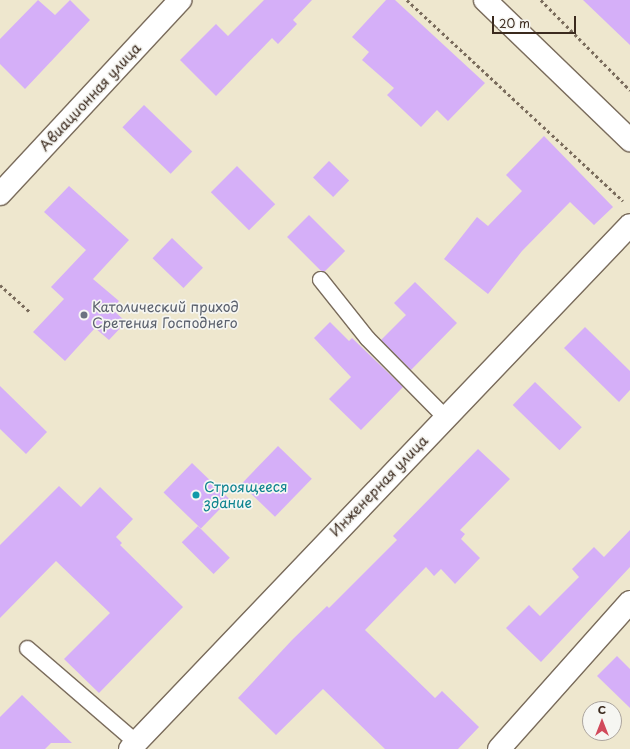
<!DOCTYPE html>
<meta charset="utf-8">
<style>
body{margin:0}
#map{position:relative;width:630px;height:749px;overflow:hidden;background:#eee7ce;font-family:"Playpen Sans",sans-serif}
div>[style]{position:absolute}
.building>*{inset:0;background:#d5aff8;transform-origin:0 0}
.path>*{height:2.5px;margin-top:-1.25px;transform-origin:0;background:repeating-linear-gradient(90deg,#7a6c5c 0 3px,transparent 0 6px)}
.roads{filter:drop-shadow(1px 0 #7a6c5c) drop-shadow(-1px 0 #7a6c5c) drop-shadow(0 1px #7a6c5c) drop-shadow(0 -1px #7a6c5c)}
.service>*{height:15px;margin:-7.5px;padding:0 7.5px;transform-origin:7.5px;border-radius:7.5px;background:#fff}
.minor>*{height:22px;margin:-11px;padding:0 11px;transform-origin:11px;border-radius:11px;background:#fff}
.secondary>*{height:22px;margin:-11px;padding:0 11px;transform-origin:11px;border-radius:11px;background:#fff}
.primary>*{height:22px;margin:-11px;padding:0 11px;transform-origin:11px;border-radius:11px;background:#fff}
.dots>*{width:11px;height:11px;translate:-50% -50%;box-sizing:border-box;border:2px solid #f6f6f2;border-radius:50%}
span{translate:-50% -50%;white-space:nowrap;text-align:center;line-height:1.15;-webkit-text-stroke:3.5px #f6f6f2;paint-order:stroke}
.street-label{font-size:14px;color:#3b2a1e}
.worship-label{font-size:14px;color:#5b616d}
.left{translate:0 -50%;text-align:left}
.culture-label{font-size:14px;color:#0d838f}
.north{position:absolute;left:582px;top:701px;width:40px;height:40px;box-sizing:border-box;background:#f6f6f2;border:1px solid #aba49d;border-radius:50%;rotate:0deg;font-size:11px;font-weight:700;line-height:16px;text-align:center;color:#3b2a1e}
.north::after{content:'';display:block;margin:auto;width:14px;height:18px;background:#d1495b;clip-path:polygon(50% 0,100% 100%,50% 72%,0 100%)}
.scale{position:absolute;left:492px;top:16px;width:84px;height:18px;box-sizing:border-box;border:2px solid #3b2a1e;border-top:0;padding-left:5px;font-size:12px;line-height:14px;white-space:nowrap;color:#3b2a1e;-webkit-text-stroke:3px #f6f6f2;paint-order:stroke}
</style>
<div id="map">
<div class="building">
<i style="clip-path:polygon(38px 0,55px 15px,70px 0,90px 20px,25px 89px,0 64px,0 39px)"></i>
<i style="clip-path:polygon(264px 0,312px 0,293px 20px,297px 24px,278px 44px,272px 38px,216px 96px,180px 60px,216px 24px,228px 36px)"></i>
<i style="clip-path:polygon(386px 0,395px 0,485px 83px,448px 121px,437px 110px,421px 127px,387px 95px,394px 88px,362px 60px,369px 52px,352px 37px)"></i>
<i style="clip-path:polygon(583px 0,630px 0,630px 45px)"></i>
<i style="left:144px;top:105px;width:67px;height:31px;rotate:44deg"></i>
<i style="clip-path:polygon(544px 136px,613px 207px,594px 225px,570px 202px,522px 251px,488px 294px,444px 259px,477px 217px,488px 226px,522px 191px,506px 175px)"></i>
<i style="left:329px;top:161px;width:28px;height:23px;rotate:44deg"></i>
<i style="left:237px;top:166px;width:54px;height:37px;rotate:45deg"></i>
<i style="clip-path:polygon(69px 186px,129px 240px,93px 279px,119px 301px,112px 309px,126px 322px,109px 340px,95px 328px,65px 361px,33px 332px,64px 299px,51px 287px,86px 250px,44px 212px)"></i>
<i style="left:309px;top:215px;width:51px;height:31px;rotate:45deg"></i>
<i style="left:172px;top:238px;width:43px;height:28px;rotate:44deg"></i>
<i style="clip-path:polygon(415px 282px,457px 323px,411px 370px,381px 340px,406px 315px,394px 303px)"></i>
<i style="clip-path:polygon(330px 322px,349px 341px,352px 338px,403px 387px,361px 430px,329px 399px,351px 377px,314px 338px)"></i>
<i style="clip-path:polygon(585px 327px,630px 371px,630px 390px,619px 402px,564px 348px)"></i>
<i style="left:535px;top:382px;width:65px;height:32px;rotate:44deg"></i>
<i style="clip-path:polygon(0 386px,47px 432px,26px 454px,0 429px)"></i>
<i style="left:278px;top:446px;width:47px;height:53px;rotate:44deg"></i>
<i style="clip-path:polygon(478px 449px,510px 479px,460px 530px,465px 534px,461px 539px,480px 558px,455px 584px,441px 569px,434px 576px,426px 567px,365px 630px,435px 698px,442px 691px,479px 727px,458px 749px,385px 749px,323px 689px,276px 735px,238px 698px,292px 640px,327px 606px,329px 608px,397px 540px,393px 536px)"></i>
<i style="left:192px;top:463px;width:52px;height:41px;rotate:44deg"></i>
<i style="clip-path:polygon(59px 486px,81px 507px,100px 487px,133px 519px,116px 537px,122px 543px,120px 545px,183px 607px,99px 693px,64px 659px,110px 613px,56px 561px,0 618px,0 545px)"></i>
<i style="left:198px;top:526px;width:45px;height:23px;rotate:45deg"></i>
<i style="clip-path:polygon(630px 530px,630px 567px,541px 662px,506px 628px,529px 605px,540px 616px,579px 577px,572px 569px,594px 547px,604px 557px)"></i>
<i style="clip-path:polygon(617px 656px,630px 669px,630px 708px,597px 676px)"></i>
<i style="clip-path:polygon(22px 695px,72px 743px,51px 743px,45px 749px,0 749px,0 717px)"></i>
</div>
<div class="path">
<i style="left:407px;top:0;width:295px;rotate:42.9deg"></i>
<i style="left:541px;top:0;width:127px;rotate:45.3deg"></i>
<i style="left:0;top:285px;width:40px;rotate:42deg"></i>
</div>
<div class="roads">
<div class="service">
<i style="left:320px;top:279px;width:75px;rotate:51.5deg"></i>
<i style="left:367px;top:338px;width:111px;rotate:45.4deg"></i>
<i style="left:27px;top:648px;width:144px;rotate:40.8deg"></i>
</div>
<div class="minor">
<i style="left:130px;top:749px;width:724px;rotate:-46.34deg"></i>
<i style="left:499px;top:749px;width:197px;rotate:-48.3deg"></i>
</div>
<div class="secondary">
<i style="left:485px;top:0;width:202px;rotate:44deg"></i>
</div>
<div class="primary">
<i style="left:0;top:194px;width:265px;rotate:-47.1deg"></i>
</div>
</div>
<div class="dots">
<i style="left:84px;top:315px;background:#6b7280"></i>
<i style="left:196px;top:495px;background:#0f9aa8"></i>
</div>
<div class="street-label">
<span style="left:90px;top:97px;rotate:-47deg">Авиационная улица</span>
<span style="left:379px;top:486px;rotate:-46deg">Инженерная улица</span>
</div>
<div class="worship-label">
<span class="left" style="left:92px;top:315px">Католический приход<br>Сретения Господнего</span>
</div>
<div class="culture-label">
<span class="left" style="left:204px;top:495px">Строящееся<br>здание</span>
</div>
<div class="north">С</div>
<div class="scale">20 m</div>
</div>
